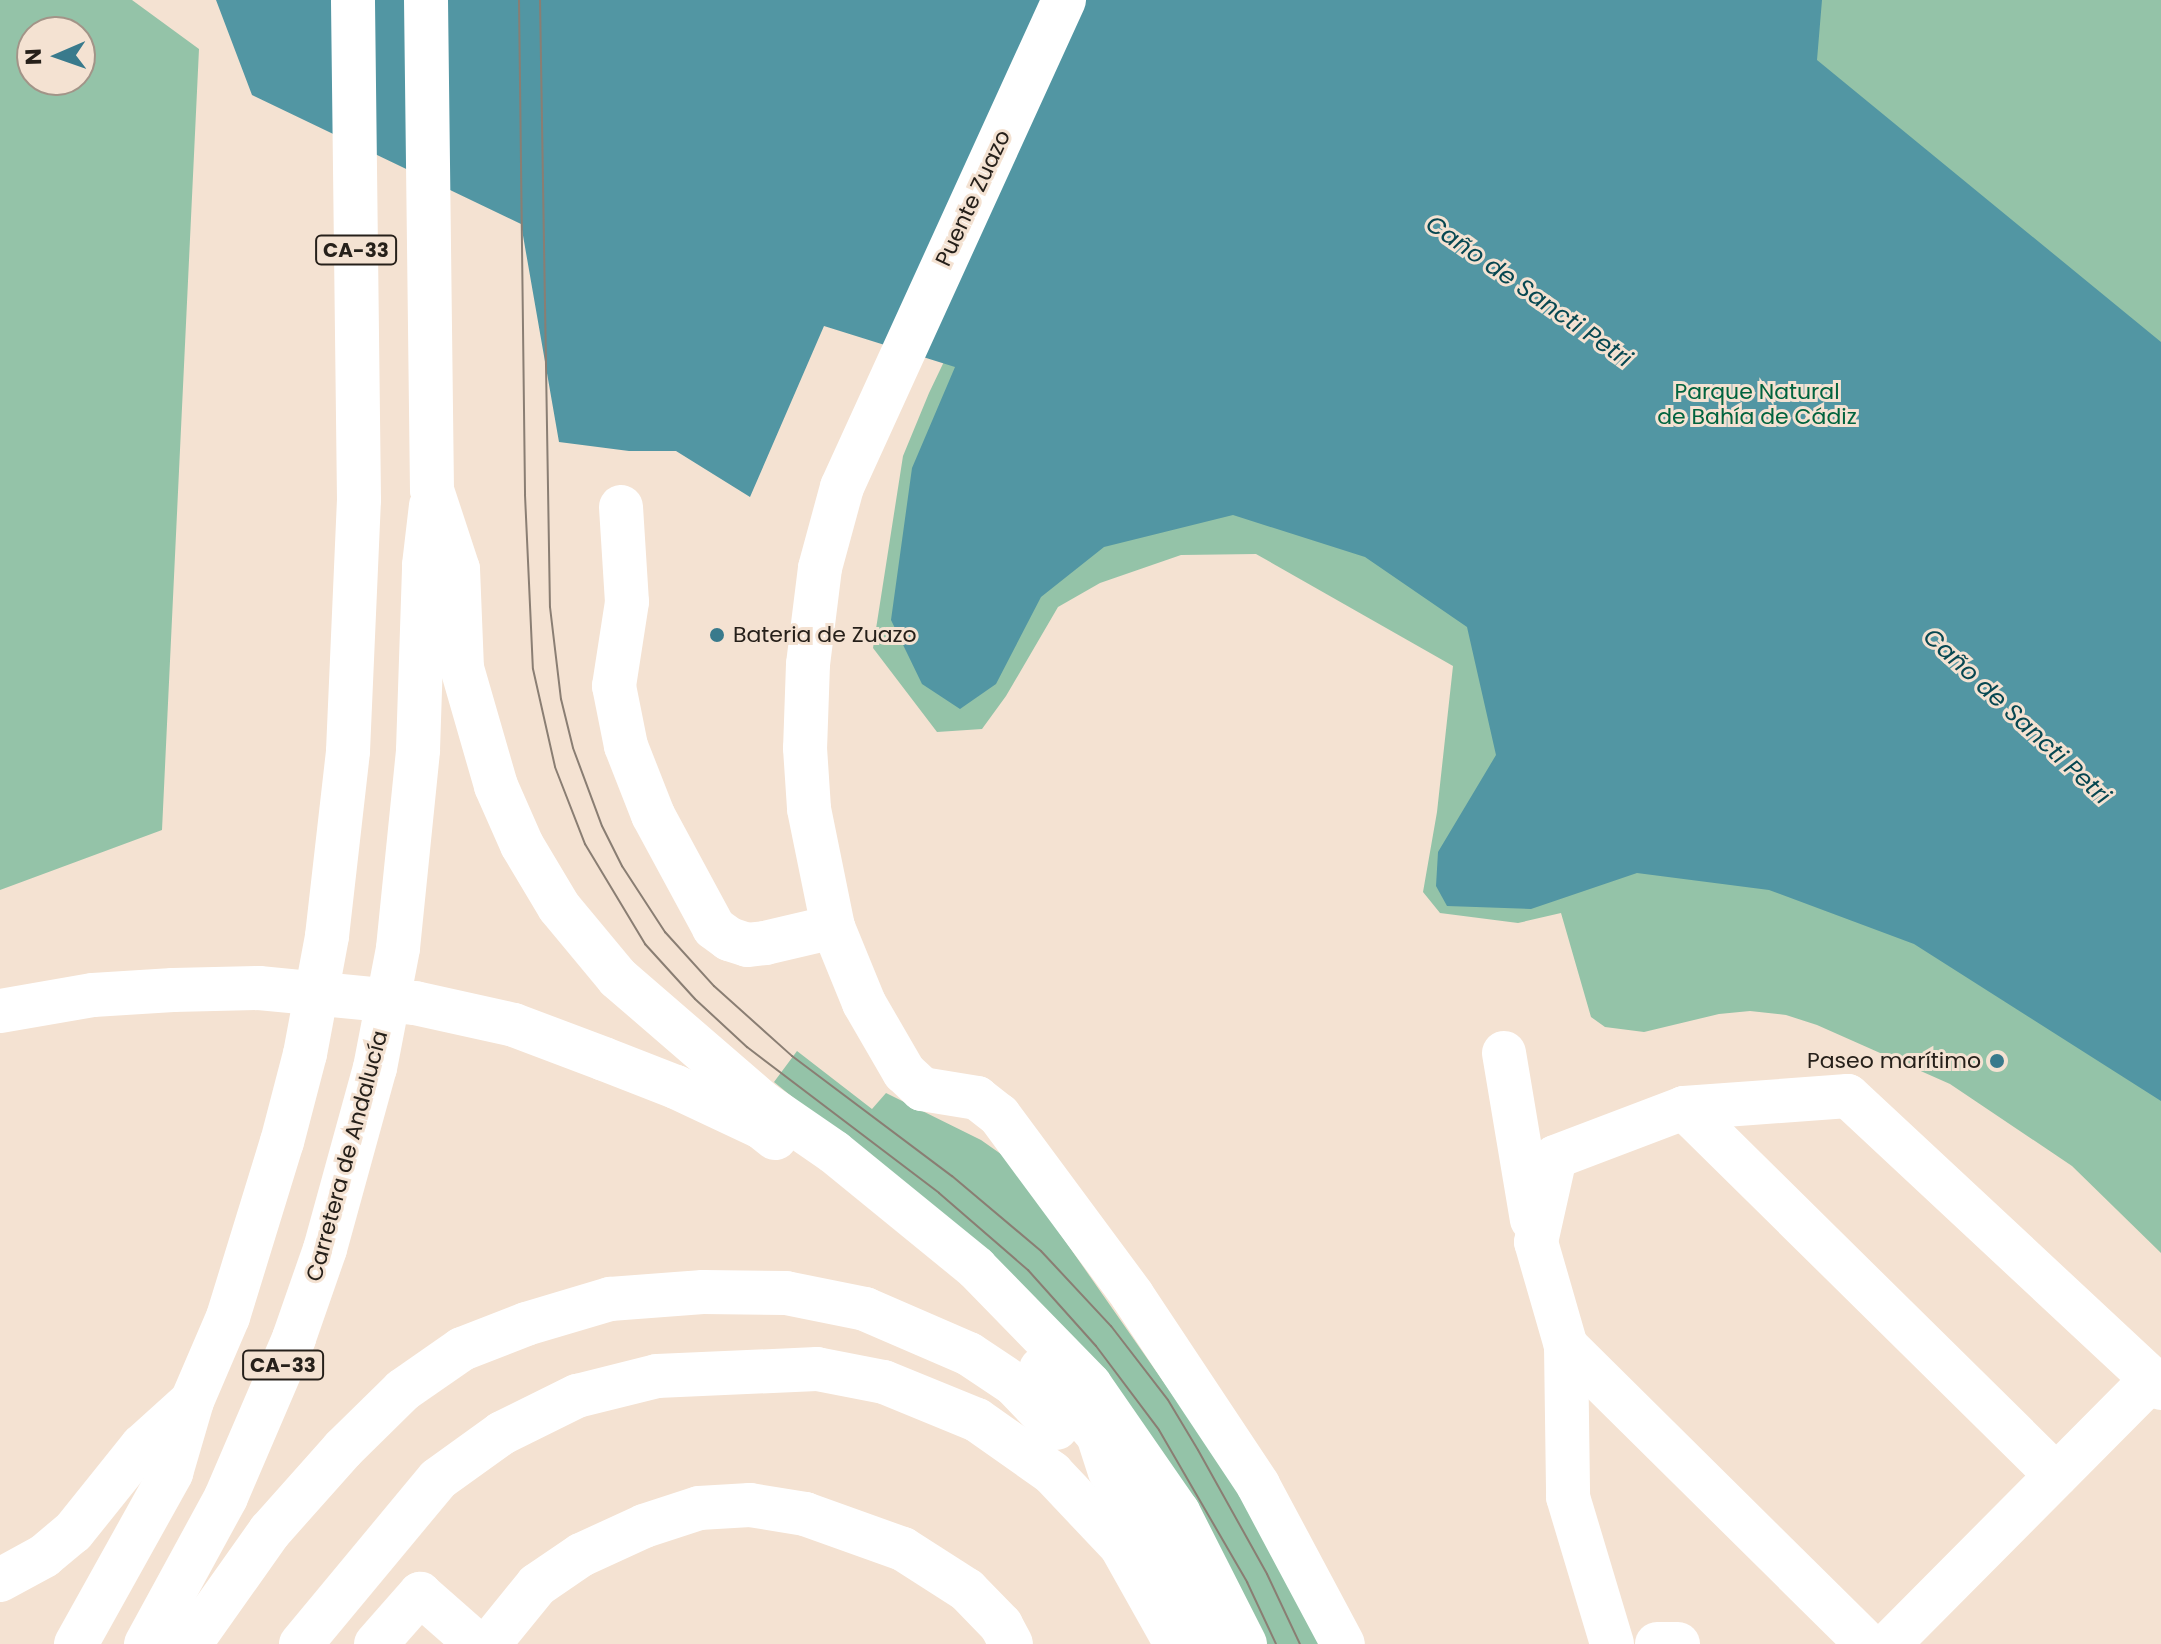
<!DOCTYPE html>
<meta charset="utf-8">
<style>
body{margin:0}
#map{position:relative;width:2161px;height:1644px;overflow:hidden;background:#f4e2d2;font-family:Poppins,sans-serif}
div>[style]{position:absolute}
.green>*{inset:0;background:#94c3a8}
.water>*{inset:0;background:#5296a3}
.minor>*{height:44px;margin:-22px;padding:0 22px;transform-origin:22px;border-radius:22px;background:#fff}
.highway>*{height:44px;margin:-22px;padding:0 22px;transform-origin:22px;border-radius:22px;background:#fff}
.tram>*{height:2px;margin:-1px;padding:0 1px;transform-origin:1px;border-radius:1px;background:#8a7e73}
.dots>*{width:22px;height:22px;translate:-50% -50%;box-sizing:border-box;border:4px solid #f4e2d2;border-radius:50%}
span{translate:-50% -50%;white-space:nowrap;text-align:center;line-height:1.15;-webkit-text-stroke:6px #f4e2d2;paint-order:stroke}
.shield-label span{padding:2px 6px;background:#f4e2d2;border:2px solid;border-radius:6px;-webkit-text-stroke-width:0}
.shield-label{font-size:20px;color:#26201a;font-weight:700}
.street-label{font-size:22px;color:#26201a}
.park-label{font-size:22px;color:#00633e}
.poi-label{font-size:22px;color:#26201a}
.left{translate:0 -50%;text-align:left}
.right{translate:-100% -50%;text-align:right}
.water-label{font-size:24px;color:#074751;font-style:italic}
.north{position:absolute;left:16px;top:16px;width:80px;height:80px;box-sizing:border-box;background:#f4e2d2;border:2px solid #a29488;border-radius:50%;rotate:268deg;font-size:22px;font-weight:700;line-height:32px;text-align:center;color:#26201a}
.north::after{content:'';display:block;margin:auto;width:28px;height:36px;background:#397a8c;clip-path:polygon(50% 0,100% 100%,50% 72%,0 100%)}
</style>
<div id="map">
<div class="green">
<i style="clip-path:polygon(evenodd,0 0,132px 0,199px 49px,162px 830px,0 890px,0 0,32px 32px,80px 32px,80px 80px,32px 80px,32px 32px)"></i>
<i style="clip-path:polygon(1117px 0,2161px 0,2161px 1253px,2072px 1166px,1950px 1084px,1817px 1025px,1786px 1015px,1750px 1011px,1719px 1014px,1644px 1032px,1605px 1027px,1591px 1017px,1561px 913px,1518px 923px,1440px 913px,1423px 892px,1437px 812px,1453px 666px,1256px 554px,1181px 555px,1100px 583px,1058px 607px,1006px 696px,982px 729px,937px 732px,873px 648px,903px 456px,929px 393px)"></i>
<i style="clip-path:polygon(797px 1051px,872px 1109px,886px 1093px,981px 1140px,1008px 1159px,1276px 1543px,1326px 1644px,1264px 1644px,1009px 1274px,774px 1082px)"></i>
</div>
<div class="water">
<i style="clip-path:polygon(216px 0,1822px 0,1817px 60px,2161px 342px,2161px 1101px,1914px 944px,1769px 890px,1637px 873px,1531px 909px,1447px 906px,1436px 886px,1438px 852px,1496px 755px,1467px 627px,1365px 557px,1233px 515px,1104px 547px,1041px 597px,996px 684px,960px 709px,922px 684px,891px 620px,912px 468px,955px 367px,824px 326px,750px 497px,676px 451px,629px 451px,559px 442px,521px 224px,252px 95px)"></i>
</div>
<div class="minor">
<i style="left:1064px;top:0;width:535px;rotate:114.51deg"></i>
<i style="left:842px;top:487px;width:84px;rotate:105.2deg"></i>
<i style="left:820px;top:568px;width:97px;rotate:97.1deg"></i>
<i style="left:808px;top:664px;width:84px;rotate:92deg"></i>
<i style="left:805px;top:748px;width:61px;rotate:86.2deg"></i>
<i style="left:809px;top:809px;width:120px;rotate:78.5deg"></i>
<i style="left:833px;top:927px;width:82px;rotate:67.8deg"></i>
<i style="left:864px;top:1003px;width:80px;rotate:59.9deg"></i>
<i style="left:904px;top:1072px;width:25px;rotate:43deg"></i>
<i style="left:922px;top:1089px;width:56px;rotate:9.3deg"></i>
<i style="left:977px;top:1098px;width:28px;rotate:38deg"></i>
<i style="left:999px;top:1115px;width:224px;rotate:53.5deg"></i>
<i style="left:1132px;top:1295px;width:228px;rotate:56.4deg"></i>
<i style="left:1258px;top:1485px;width:180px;rotate:61.9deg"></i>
<i style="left:621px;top:507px;width:95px;rotate:86.4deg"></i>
<i style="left:627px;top:602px;width:85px;rotate:98.8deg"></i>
<i style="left:614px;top:686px;width:61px;rotate:78.7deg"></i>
<i style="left:626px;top:746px;width:74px;rotate:68.6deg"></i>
<i style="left:653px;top:815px;width:128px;rotate:61.6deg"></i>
<i style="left:714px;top:928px;width:19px;rotate:36deg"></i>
<i style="left:729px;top:939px;width:19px;rotate:18deg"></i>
<i style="left:747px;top:945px;width:18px;rotate:-6deg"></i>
<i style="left:765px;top:943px;width:70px;rotate:-13.2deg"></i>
<i style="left:1504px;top:1053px;width:169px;rotate:80.5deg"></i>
<i style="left:1684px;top:1108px;width:523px;rotate:44.61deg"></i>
<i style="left:1566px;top:1346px;width:151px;rotate:89.2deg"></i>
<i style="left:1568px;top:1497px;width:153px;rotate:73.3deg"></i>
<i style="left:1090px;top:1385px;width:155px;rotate:55.3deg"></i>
<i style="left:1178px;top:1512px;width:148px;rotate:63.1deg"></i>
<i style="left:1110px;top:1471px;width:46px;rotate:53.9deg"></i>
<i style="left:1137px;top:1508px;width:91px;rotate:59.8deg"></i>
<i style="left:1183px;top:1587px;width:64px;rotate:63.8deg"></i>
<i style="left:301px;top:1644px;width:214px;rotate:-50.3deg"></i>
<i style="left:438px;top:1479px;width:79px;rotate:-35.7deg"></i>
<i style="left:502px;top:1433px;width:84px;rotate:-26.3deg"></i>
<i style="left:577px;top:1396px;width:82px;rotate:-14deg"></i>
<i style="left:657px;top:1376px;width:160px;rotate:-2.5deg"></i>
<i style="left:817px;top:1369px;width:68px;rotate:11deg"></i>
<i style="left:884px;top:1382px;width:100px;rotate:22.2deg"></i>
<i style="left:977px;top:1420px;width:92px;rotate:35.2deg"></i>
<i style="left:1052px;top:1473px;width:100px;rotate:46.6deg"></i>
<i style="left:1121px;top:1546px;width:112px;rotate:60.7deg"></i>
<i style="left:376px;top:1644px;width:67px;rotate:-48.7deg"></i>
<i style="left:420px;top:1594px;width:76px;rotate:41.3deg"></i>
<i style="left:489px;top:1644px;width:76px;rotate:-50.9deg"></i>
<i style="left:537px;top:1585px;width:53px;rotate:-34.3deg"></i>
<i style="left:581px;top:1555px;width:69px;rotate:-24.7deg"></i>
<i style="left:644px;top:1526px;width:58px;rotate:-18.1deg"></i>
<i style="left:699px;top:1508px;width:51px;rotate:-3.4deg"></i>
<i style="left:750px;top:1505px;width:56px;rotate:9.3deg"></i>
<i style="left:805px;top:1514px;width:104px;rotate:19.7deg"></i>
<i style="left:903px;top:1549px;width:76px;rotate:32.6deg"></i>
<i style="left:967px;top:1590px;width:49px;rotate:45.8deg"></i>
<i style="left:1001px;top:1625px;width:21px;rotate:62deg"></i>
<i style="left:1657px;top:1644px;width:21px"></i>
<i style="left:1867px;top:1644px;width:424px;rotate:-135.3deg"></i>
<i style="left:1566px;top:1346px;width:108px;rotate:-106.1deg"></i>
<i style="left:1536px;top:1242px;width:87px;rotate:-77.4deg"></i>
<i style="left:1555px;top:1157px;width:138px;rotate:-20.8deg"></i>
<i style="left:1684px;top:1108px;width:164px;rotate:-4.2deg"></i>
<i style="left:1848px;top:1096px;width:428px;rotate:43deg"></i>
<i style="left:1889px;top:1644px;width:373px;rotate:-45.2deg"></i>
</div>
<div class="highway">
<i style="left:426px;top:0;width:490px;rotate:89.3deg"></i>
<i style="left:432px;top:490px;width:83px;rotate:71.8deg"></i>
<i style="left:458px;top:569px;width:99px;rotate:87.7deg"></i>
<i style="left:462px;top:668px;width:123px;rotate:73.9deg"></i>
<i style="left:496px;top:786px;width:64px;rotate:66.2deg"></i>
<i style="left:522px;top:845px;width:72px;rotate:59.2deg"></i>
<i style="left:559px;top:907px;width:92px;rotate:50.3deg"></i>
<i style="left:618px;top:978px;width:191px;rotate:40.8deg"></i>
<i style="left:763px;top:1103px;width:86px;rotate:34.6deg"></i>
<i style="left:834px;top:1152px;width:183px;rotate:39.2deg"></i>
<i style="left:976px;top:1268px;width:163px;rotate:45.7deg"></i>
<i style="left:0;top:1011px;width:94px;rotate:-9.8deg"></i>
<i style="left:93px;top:995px;width:80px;rotate:-3.6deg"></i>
<i style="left:173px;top:990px;width:86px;rotate:-1.3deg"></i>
<i style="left:259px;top:988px;width:157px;rotate:5.5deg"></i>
<i style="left:415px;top:1003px;width:101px;rotate:12.5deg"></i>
<i style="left:514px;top:1025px;width:96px;rotate:20.7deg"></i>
<i style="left:604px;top:1059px;width:77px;rotate:21.3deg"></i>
<i style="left:676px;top:1087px;width:94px;rotate:25.2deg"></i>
<i style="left:761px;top:1127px;width:18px;rotate:38deg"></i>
<i style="left:1041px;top:1369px;width:87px;rotate:49.2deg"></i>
<i style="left:1098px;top:1435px;width:38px;rotate:72deg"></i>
<i style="left:0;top:1580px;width:50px;rotate:-28.6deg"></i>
<i style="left:44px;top:1556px;width:38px;rotate:-40deg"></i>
<i style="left:73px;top:1532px;width:110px;rotate:-51.3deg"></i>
<i style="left:142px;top:1446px;width:67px;rotate:-42deg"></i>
<i style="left:76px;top:1644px;width:196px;rotate:-60.9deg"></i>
<i style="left:171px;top:1473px;width:75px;rotate:-73.7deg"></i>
<i style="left:192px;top:1401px;width:91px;rotate:-66.8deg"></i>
<i style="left:228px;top:1317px;width:183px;rotate:-72.9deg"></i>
<i style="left:282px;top:1142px;width:91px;rotate:-75.4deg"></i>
<i style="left:305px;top:1054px;width:120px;rotate:-79.4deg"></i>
<i style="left:327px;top:936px;width:186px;rotate:-83.5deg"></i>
<i style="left:348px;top:751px;width:251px;rotate:-87.5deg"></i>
<i style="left:359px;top:500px;width:500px;rotate:-90.69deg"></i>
<i style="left:146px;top:1644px;width:167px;rotate:-61.4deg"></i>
<i style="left:226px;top:1497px;width:173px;rotate:-66.8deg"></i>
<i style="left:294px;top:1338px;width:94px;rotate:-70.8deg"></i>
<i style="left:325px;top:1249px;width:188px;rotate:-74.6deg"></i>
<i style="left:375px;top:1068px;width:122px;rotate:-79.1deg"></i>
<i style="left:398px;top:948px;width:199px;rotate:-84.2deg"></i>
<i style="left:418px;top:750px;width:185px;rotate:-88.1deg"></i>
<i style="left:424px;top:565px;width:60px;rotate:-83.3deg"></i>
<i style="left:190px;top:1644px;width:138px;rotate:-54.7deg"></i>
<i style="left:270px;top:1531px;width:110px;rotate:-48.3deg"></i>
<i style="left:343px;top:1449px;width:84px;rotate:-44.5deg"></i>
<i style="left:403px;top:1390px;width:72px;rotate:-34.8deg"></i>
<i style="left:462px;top:1349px;width:69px;rotate:-21.3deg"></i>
<i style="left:526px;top:1324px;width:88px;rotate:-16.6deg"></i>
<i style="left:610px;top:1299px;width:93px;rotate:-4.3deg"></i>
<i style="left:703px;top:1292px;width:83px;rotate:0.7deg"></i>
<i style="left:786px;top:1293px;width:81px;rotate:11.4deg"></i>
<i style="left:865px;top:1309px;width:113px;rotate:23.4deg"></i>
<i style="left:969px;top:1354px;width:54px;rotate:33.7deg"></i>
<i style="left:1014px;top:1384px;width:61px;rotate:46.3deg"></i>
</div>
<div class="tram">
<i style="left:519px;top:0;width:495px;rotate:89.3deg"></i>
<i style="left:525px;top:495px;width:174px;rotate:87.4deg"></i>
<i style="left:533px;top:669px;width:100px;rotate:77.3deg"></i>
<i style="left:555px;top:767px;width:83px;rotate:68.7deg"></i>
<i style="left:585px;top:844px;width:117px;rotate:59deg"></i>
<i style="left:645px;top:944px;width:74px;rotate:47.7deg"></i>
<i style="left:695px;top:999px;width:71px;rotate:42.7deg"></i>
<i style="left:747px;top:1047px;width:241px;rotate:37.2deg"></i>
<i style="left:939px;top:1193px;width:118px;rotate:40.9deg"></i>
<i style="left:1028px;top:1270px;width:102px;rotate:48.2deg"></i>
<i style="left:1096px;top:1346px;width:105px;rotate:53.1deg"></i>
<i style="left:1159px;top:1430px;width:176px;rotate:59.9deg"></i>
<i style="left:1247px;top:1582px;width:68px;rotate:64.9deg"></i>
<i style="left:540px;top:0;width:607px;rotate:89.06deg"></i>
<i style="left:550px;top:607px;width:93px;rotate:83.2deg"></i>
<i style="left:561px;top:699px;width:50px;rotate:76.2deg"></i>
<i style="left:573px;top:748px;width:83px;rotate:69.6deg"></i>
<i style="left:602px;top:826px;width:45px;rotate:63.4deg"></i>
<i style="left:622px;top:866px;width:79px;rotate:56.9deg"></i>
<i style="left:665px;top:932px;width:73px;rotate:47.8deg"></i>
<i style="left:714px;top:986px;width:105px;rotate:41.9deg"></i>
<i style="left:792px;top:1056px;width:200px;rotate:36.9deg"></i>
<i style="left:952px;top:1176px;width:116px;rotate:40.1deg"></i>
<i style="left:1041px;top:1251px;width:103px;rotate:47deg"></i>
<i style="left:1111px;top:1326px;width:93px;rotate:52.4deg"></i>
<i style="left:1168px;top:1400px;width:58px;rotate:59deg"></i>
<i style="left:1198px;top:1450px;width:142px;rotate:60.9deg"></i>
<i style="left:1267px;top:1574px;width:77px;rotate:64.8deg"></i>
</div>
<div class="dots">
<i style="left:717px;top:635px;background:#397a8c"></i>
<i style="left:1997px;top:1061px;background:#397a8c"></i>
</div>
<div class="shield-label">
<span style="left:356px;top:250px">CA-33</span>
<span style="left:283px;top:1365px">CA-33</span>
</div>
<div class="street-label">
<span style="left:973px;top:198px;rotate:-65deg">Puente Zuazo</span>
<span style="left:347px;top:1156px;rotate:-75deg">Carretera de Andalucía</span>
</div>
<div class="park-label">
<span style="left:1757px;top:404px">Parque Natural<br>de Bahía de Cádiz</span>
</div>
<div class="poi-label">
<span class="left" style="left:733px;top:635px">Bateria de Zuazo</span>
<span class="right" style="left:1981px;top:1061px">Paseo marítimo</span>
</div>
<div class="water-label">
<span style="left:1529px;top:291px;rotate:35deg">Caño de Sancti Petri</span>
<span style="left:2017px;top:716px;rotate:43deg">Caño de Sancti Petri</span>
</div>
<div class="north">N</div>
</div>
